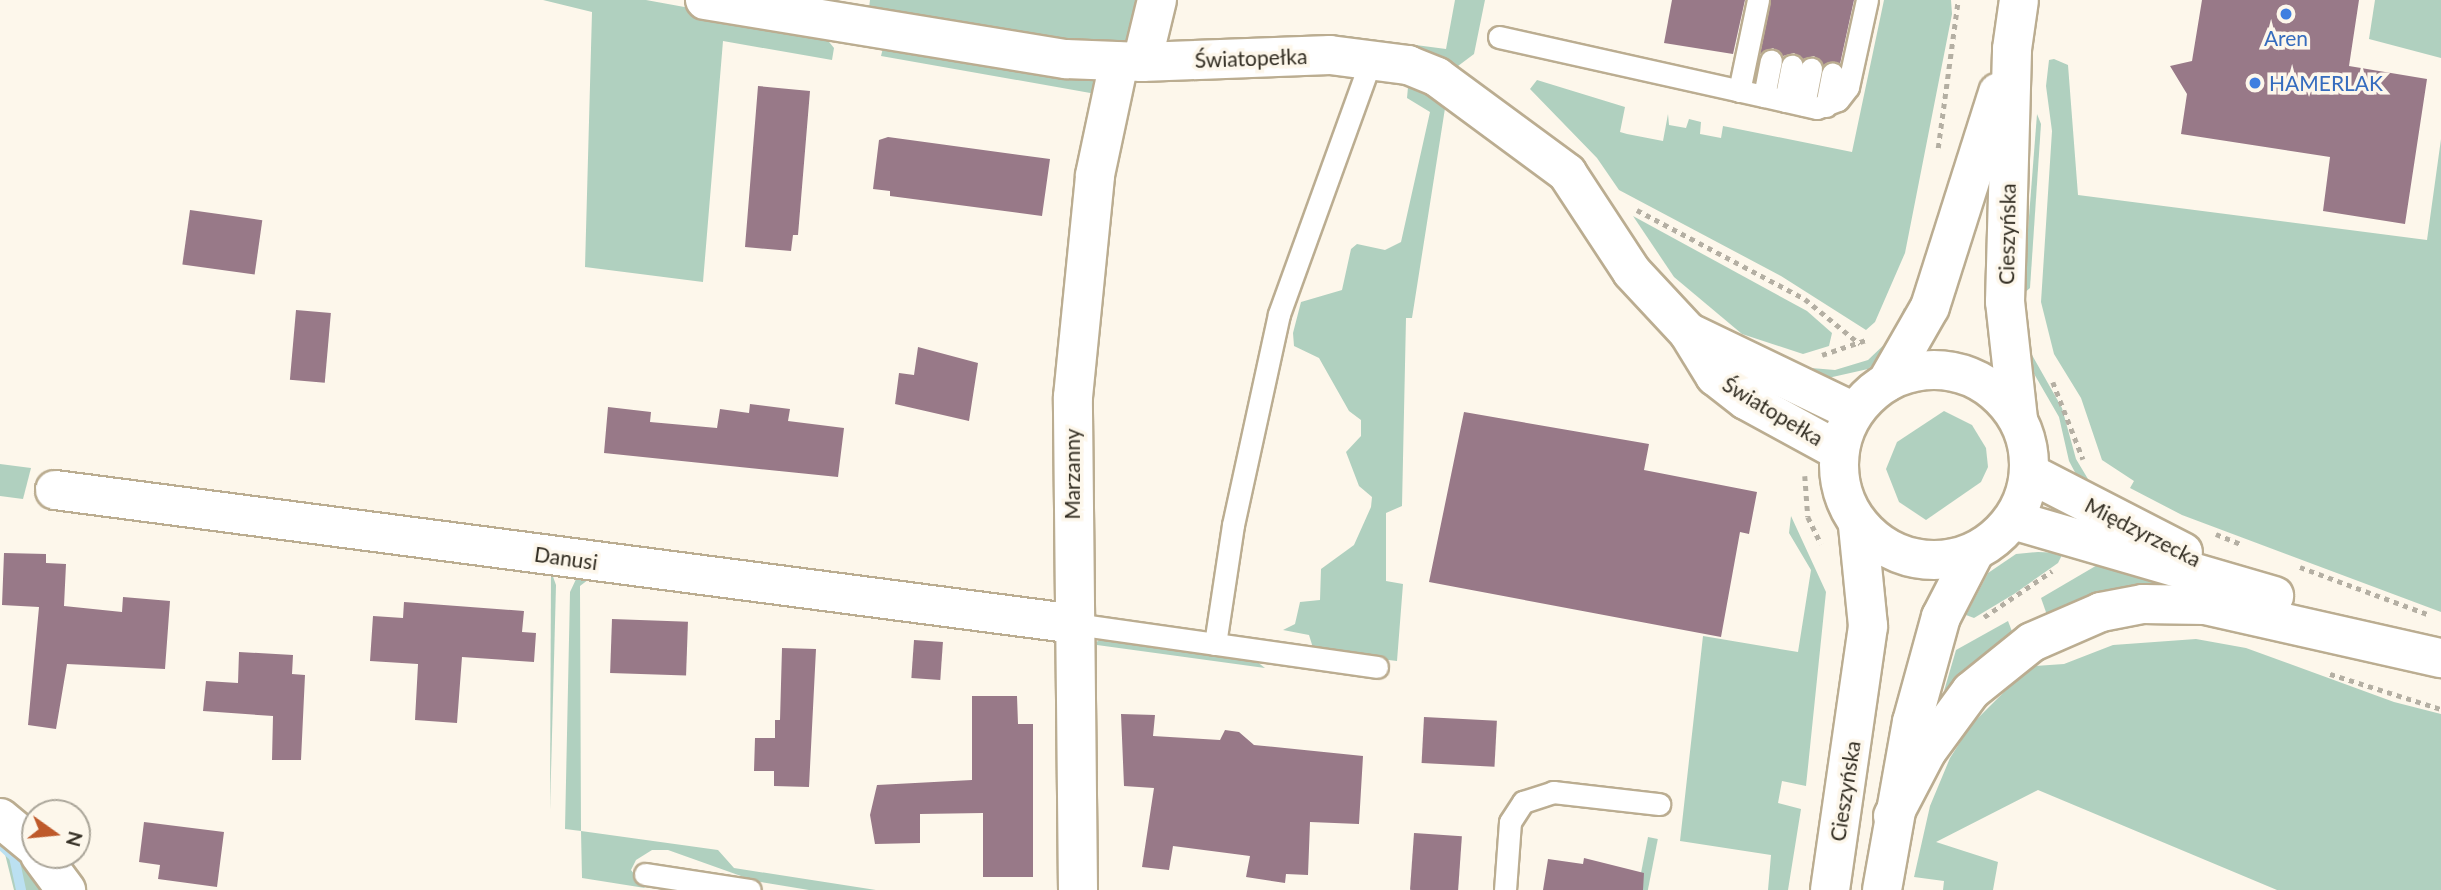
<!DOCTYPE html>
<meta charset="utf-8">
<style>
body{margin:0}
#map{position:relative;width:2441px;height:890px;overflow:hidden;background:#fdf7eb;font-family:Lato,sans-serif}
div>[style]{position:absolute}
.green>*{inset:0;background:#b0d0bf;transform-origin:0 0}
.stream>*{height:10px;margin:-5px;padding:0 5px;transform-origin:5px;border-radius:5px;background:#bbe0f1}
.building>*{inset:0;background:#987988;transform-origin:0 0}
.path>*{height:4.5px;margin-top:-2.25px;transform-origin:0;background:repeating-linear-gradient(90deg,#b4afa3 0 5px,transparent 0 10px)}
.roads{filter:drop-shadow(2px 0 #bbad91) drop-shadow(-2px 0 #bbad91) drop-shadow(0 2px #bbad91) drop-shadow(0 -2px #bbad91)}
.service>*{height:21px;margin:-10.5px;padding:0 10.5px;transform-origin:10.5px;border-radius:10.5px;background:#fff}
.minor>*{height:38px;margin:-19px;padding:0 19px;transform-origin:19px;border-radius:19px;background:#fff}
.secondary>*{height:38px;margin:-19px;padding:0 19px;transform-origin:19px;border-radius:19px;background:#fff}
.secondary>.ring{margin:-19px;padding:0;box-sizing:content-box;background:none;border:38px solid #fff;border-radius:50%}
.dots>*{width:19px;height:19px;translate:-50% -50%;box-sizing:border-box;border:4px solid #fdf7eb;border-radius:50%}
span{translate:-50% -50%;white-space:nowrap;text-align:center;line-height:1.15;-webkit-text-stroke:7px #fdf7eb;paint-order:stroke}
.shop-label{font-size:21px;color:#366cbe}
.left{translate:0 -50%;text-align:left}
.street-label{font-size:21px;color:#312c21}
.north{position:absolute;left:21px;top:799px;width:70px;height:70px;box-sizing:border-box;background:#fdf7eb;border:2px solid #aba69a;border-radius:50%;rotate:105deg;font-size:19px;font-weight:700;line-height:28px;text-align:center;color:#312c21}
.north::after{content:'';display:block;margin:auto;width:24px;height:32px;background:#be592a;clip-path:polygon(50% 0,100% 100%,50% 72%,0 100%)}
</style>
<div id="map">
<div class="green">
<i style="clip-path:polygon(543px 0,646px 0,821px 32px,834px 48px,832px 60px,723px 41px,703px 282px,585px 267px,592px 12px)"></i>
<i style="clip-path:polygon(870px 0,1148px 0,1129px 47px,868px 17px)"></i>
<i style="clip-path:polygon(1455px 0,1485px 0,1474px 54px,1454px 69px,1163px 41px,1332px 34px,1446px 49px)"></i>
<i style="clip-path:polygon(1884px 0,1951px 0,1952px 14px,1905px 253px,1875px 322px,1866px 330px,1781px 276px,1619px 190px,1597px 158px,1530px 89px,1537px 80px,1625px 107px,1620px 132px,1627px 134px,1663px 141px,1668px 114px,1669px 125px,1686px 128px,1689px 119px,1701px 122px,1700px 134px,1721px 138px,1723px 126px,1852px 152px)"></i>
<i style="clip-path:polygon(2375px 0,2441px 0,2441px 58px,2369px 39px)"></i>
<i style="clip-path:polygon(884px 44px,1085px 74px,1093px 80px,1096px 94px,881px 56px)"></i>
<i style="clip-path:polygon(2054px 59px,2068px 65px,2078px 195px,2427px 240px,2441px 139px,2441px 612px,2182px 515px,2130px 488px,2134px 481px,2102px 460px,2081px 398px,2054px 354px,2041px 302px,2052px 131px,2046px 86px,2049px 60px)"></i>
<i style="clip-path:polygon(1408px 87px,1446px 102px,1412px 318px,1406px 318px,1402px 506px,1386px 513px,1386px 581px,1403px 584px,1397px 661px,1314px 651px,1309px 635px,1283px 630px,1295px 624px,1300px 602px,1320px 600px,1321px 569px,1354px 545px,1371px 507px,1372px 497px,1359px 486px,1346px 452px,1361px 436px,1361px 420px,1349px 411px,1319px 358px,1294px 346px,1293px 333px,1301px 302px,1342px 290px,1351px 249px,1357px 244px,1385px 250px,1401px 242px,1430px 112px,1407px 98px)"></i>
<i style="clip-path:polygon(2037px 114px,2041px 124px,2030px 288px,2023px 294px)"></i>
<i style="clip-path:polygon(1633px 216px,1807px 311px,1832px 333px,1829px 346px,1803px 354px,1742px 334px,1674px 277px)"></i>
<i style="clip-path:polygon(1904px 308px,1909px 310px,1885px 355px,1868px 369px,1828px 378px,1808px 375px,1811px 368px,1835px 370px,1868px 360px,1890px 339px)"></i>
<i style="clip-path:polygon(2028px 348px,2062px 408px,2076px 459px,2091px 484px,2078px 478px,2069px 461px,2059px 417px,2025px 358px)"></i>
<i style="clip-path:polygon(1944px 411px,1972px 425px,1986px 448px,1988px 467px,1981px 482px,1926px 520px,1899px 502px,1886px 469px,1897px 442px)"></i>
<i style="clip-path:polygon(0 464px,31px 468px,23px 499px,0 496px)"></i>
<i style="clip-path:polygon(1791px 516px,1826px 592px,1806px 786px,1782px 781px,1778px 803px,1801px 809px,1788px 890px,1768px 890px,1771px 855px,1680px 841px,1703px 636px,1798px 652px,1811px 570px,1789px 533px)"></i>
<i style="clip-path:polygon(2038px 552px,2063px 553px,2058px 563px,2014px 594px,1974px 618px,1966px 615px,1988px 573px,2016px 554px)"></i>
<i style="clip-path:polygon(2099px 564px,2170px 583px,2168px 587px,2047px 615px,2041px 598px)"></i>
<i style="clip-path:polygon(551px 571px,556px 585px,550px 810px)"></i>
<i style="clip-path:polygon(578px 575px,593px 576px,580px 586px,581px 831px,718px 850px,734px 868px,876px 890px,809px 890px,755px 881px,668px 850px,652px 850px,636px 860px,631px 870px,645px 888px,582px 878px,581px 831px,565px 829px,570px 592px)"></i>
<i style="clip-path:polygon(2008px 621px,2013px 634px,1944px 691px,1956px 650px)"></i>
<i style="clip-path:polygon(1104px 638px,1256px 661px,1265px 668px,1097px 645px,1097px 704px,1086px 704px,1092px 644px)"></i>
<i style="clip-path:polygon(2196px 639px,2246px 648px,2394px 702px,2441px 714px,2441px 890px,2277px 890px,2038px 790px,1936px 842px,1998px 862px,1993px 890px,1943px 890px,1944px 881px,1914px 877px,1930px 806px,1950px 758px,1971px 725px,2014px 682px,2035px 666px,2064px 664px,2113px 645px)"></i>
<i style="clip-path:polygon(0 834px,52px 890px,14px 890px)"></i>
<i style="left:1648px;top:837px;width:10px;height:54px;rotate:11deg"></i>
</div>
<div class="stream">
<i style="left:0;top:844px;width:19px;rotate:43deg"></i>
<i style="left:14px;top:857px;width:34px;rotate:78deg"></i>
</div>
<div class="building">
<i style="clip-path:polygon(1672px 0,1745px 0,1733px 54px,1664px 43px)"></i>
<i style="clip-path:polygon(1771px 0,1854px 0,1840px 64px,1823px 65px,1814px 56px,1803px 59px,1794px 53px,1783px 56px,1773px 48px,1760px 54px)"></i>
<i style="clip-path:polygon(2202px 0,2359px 0,2349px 66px,2427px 79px,2405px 224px,2323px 211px,2330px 157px,2181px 134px,2187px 94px,2170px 66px,2192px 61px)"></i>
<i style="clip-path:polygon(758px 86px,810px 91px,798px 235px,793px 235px,791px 251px,745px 247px)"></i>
<i style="clip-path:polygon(888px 137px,1050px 159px,1042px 216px,890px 196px,890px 191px,873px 189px,879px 140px)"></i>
<i style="left:190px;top:210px;width:73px;height:55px;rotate:8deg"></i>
<i style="left:296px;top:310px;width:35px;height:70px;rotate:5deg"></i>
<i style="clip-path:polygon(918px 347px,978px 363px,969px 421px,895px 404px,899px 373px,914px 375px)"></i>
<i style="clip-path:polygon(750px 404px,790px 409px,788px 421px,844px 428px,838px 477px,604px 453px,608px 407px,651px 412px,650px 422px,717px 428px,720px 409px,749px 413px)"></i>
<i style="clip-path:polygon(1464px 412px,1649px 444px,1644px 470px,1757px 492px,1749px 534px,1740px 532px,1721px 637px,1429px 582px)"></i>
<i style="clip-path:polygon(4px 553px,46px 554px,46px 563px,66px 564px,64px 606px,122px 612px,123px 597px,170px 601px,165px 669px,67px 664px,56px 729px,28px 725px,39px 607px,2px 605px)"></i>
<i style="clip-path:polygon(404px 602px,524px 611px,522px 632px,536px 633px,534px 662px,462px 657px,457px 723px,415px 720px,418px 664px,370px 661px,373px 616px,403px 618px)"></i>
<i style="left:612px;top:619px;width:76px;height:54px;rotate:2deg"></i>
<i style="left:914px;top:640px;width:29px;height:38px;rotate:4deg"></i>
<i style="clip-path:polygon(782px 648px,816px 649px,809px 787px,774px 786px,774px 771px,754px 771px,755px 738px,775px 738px,775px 720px,780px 720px)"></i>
<i style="clip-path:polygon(239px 652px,293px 655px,292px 674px,305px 675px,301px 760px,272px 760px,273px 716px,203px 711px,206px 681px,238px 683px)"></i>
<i style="clip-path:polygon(972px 696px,1017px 696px,1018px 724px,1033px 724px,1033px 877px,983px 877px,983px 813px,920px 814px,920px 843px,875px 844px,870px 815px,877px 785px,972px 780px)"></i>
<i style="clip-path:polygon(1121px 714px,1155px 715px,1153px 736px,1220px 740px,1225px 730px,1239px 732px,1254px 745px,1363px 756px,1359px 824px,1310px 822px,1308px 875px,1286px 874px,1285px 883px,1246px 877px,1250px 856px,1173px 846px,1169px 870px,1142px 867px,1154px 788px,1124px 786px)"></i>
<i style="left:1424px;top:717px;width:73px;height:46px;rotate:3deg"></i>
<i style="clip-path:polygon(144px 822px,224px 832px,217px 887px,158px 879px,160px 865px,139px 862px)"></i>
<i style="left:1414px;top:833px;width:48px;height:57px;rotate:4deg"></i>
<i style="clip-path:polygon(1584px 858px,1644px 873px,1643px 890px,1543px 890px,1548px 859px,1583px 864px)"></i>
</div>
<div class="path">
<i style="left:1938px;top:148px;width:149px;rotate:-82.3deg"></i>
<i style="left:1637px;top:210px;width:190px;rotate:27.9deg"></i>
<i style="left:1805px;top:299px;width:71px;rotate:39.3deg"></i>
<i style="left:1822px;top:355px;width:46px;rotate:-18.8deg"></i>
<i style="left:2053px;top:382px;width:83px;rotate:68.7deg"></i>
<i style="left:1805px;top:476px;width:41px;rotate:85.8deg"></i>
<i style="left:1808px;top:517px;width:30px;rotate:64deg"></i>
<i style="left:2216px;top:534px;width:29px;rotate:22deg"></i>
<i style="left:2300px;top:567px;width:139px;rotate:20.3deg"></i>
<i style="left:1984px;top:617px;width:82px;rotate:-34.1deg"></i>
<i style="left:2330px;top:674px;width:116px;rotate:17.5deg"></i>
</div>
<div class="roads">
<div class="service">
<i style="left:1499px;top:37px;width:271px;rotate:12.6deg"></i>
<i style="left:1764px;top:96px;width:36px;rotate:-79deg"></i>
<i style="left:1739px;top:91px;width:93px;rotate:-78.2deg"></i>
<i style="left:1764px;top:96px;width:54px;rotate:12.8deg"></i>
<i style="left:1817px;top:108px;width:22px;rotate:-21deg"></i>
<i style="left:1838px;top:100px;width:16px;rotate:-52deg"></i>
<i style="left:1848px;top:87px;width:89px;rotate:-77.7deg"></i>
<i style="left:1785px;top:101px;width:36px;rotate:-79deg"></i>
<i style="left:1804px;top:105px;width:37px;rotate:-79deg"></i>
<i style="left:1826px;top:106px;width:33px;rotate:-79deg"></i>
<i style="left:1076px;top:624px;width:304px;rotate:8.1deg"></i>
<i style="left:1215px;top:644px;width:120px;rotate:-81.4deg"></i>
<i style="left:1233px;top:525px;width:216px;rotate:-77.7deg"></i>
<i style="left:1279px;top:314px;width:273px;rotate:-70.1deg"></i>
<i style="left:645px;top:874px;width:106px;rotate:8.7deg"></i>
<i style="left:1505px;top:890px;width:68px;rotate:-85.8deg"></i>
<i style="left:1510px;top:822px;width:24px;rotate:-57deg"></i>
<i style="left:1523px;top:802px;width:32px;rotate:-18deg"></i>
<i style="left:1553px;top:792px;width:107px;rotate:6.5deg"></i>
</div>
<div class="minor">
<i style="left:705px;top:0;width:366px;rotate:9.3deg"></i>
<i style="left:1066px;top:59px;width:76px;rotate:2.3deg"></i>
<i style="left:1142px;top:62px;width:188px;rotate:-2.1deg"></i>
<i style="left:1330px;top:55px;width:79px;rotate:7.3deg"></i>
<i style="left:1408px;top:65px;width:31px;rotate:22deg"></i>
<i style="left:1437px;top:77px;width:162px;rotate:36.4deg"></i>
<i style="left:1567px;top:173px;width:118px;rotate:56.7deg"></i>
<i style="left:1632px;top:272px;width:82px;rotate:47deg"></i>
<i style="left:1688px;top:332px;width:52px;rotate:58.5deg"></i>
<i style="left:1715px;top:376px;width:39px;rotate:38deg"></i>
<i style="left:1746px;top:400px;width:106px;rotate:28.7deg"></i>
<i style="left:1142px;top:62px;width:64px;rotate:-76.4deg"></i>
<i style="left:1688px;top:332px;width:184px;rotate:25.7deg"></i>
<i style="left:55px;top:490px;width:1030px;rotate:7.48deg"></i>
<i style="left:0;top:818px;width:45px;rotate:39.6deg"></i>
<i style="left:40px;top:855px;width:44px;rotate:53.4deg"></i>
<i style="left:1078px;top:890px;width:493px;rotate:-90.6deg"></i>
<i style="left:1073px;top:397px;width:223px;rotate:-84.3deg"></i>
<i style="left:1095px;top:175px;width:116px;rotate:-78deg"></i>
</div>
<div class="secondary">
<i class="ring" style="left:1839px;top:370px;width:152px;height:152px"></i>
<i style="left:1887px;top:382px;width:86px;rotate:-60.2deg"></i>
<i style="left:1930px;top:307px;width:225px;rotate:-72.4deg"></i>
<i style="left:2018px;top:419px;width:118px;rotate:-96.3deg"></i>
<i style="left:2005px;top:302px;width:253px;rotate:-88.4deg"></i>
<i style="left:2012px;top:49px;width:49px;rotate:-81.9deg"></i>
<i style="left:2029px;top:473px;width:173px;rotate:27.2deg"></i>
<i style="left:2013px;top:520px;width:272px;rotate:16.2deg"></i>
<i style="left:1893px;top:816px;width:73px;rotate:-62.4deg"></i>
<i style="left:1927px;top:751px;width:74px;rotate:-53.7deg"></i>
<i style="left:1971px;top:691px;width:78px;rotate:-38.8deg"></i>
<i style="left:2032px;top:642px;width:75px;rotate:-23.5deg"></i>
<i style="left:2101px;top:612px;width:43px;rotate:-10.8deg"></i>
<i style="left:2143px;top:604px;width:62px;rotate:0.9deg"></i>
<i style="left:2205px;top:605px;width:242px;rotate:12.7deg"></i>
<i style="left:1830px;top:890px;width:267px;rotate:-81.8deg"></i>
<i style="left:1868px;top:626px;width:101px;rotate:-95.7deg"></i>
<i style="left:1882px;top:890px;width:171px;rotate:-79.9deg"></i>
<i style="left:1912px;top:722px;width:109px;rotate:-74.6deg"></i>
<i style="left:1941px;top:617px;width:72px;rotate:-62.7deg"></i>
</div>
</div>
<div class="dots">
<i style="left:2286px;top:14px;background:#3f7fe0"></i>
<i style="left:2255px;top:83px;background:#3f7fe0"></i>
</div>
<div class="shop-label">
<span style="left:2286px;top:38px">Aren</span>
<span class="left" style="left:2269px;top:83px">HAMERLAK</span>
</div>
<div class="street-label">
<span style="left:1251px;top:58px;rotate:-2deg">Światopełka</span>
<span style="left:2007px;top:234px;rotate:-89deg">Cieszyńska</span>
<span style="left:1773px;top:411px;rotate:31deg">Światopełka</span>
<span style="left:1072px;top:474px;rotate:-90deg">Marzanny</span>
<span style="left:2143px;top:532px;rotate:27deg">Międzyrzecka</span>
<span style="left:566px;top:558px;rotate:8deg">Danusi</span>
<span style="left:1845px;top:791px;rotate:-81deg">Cieszyńska</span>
</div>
<div class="north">N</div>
</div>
